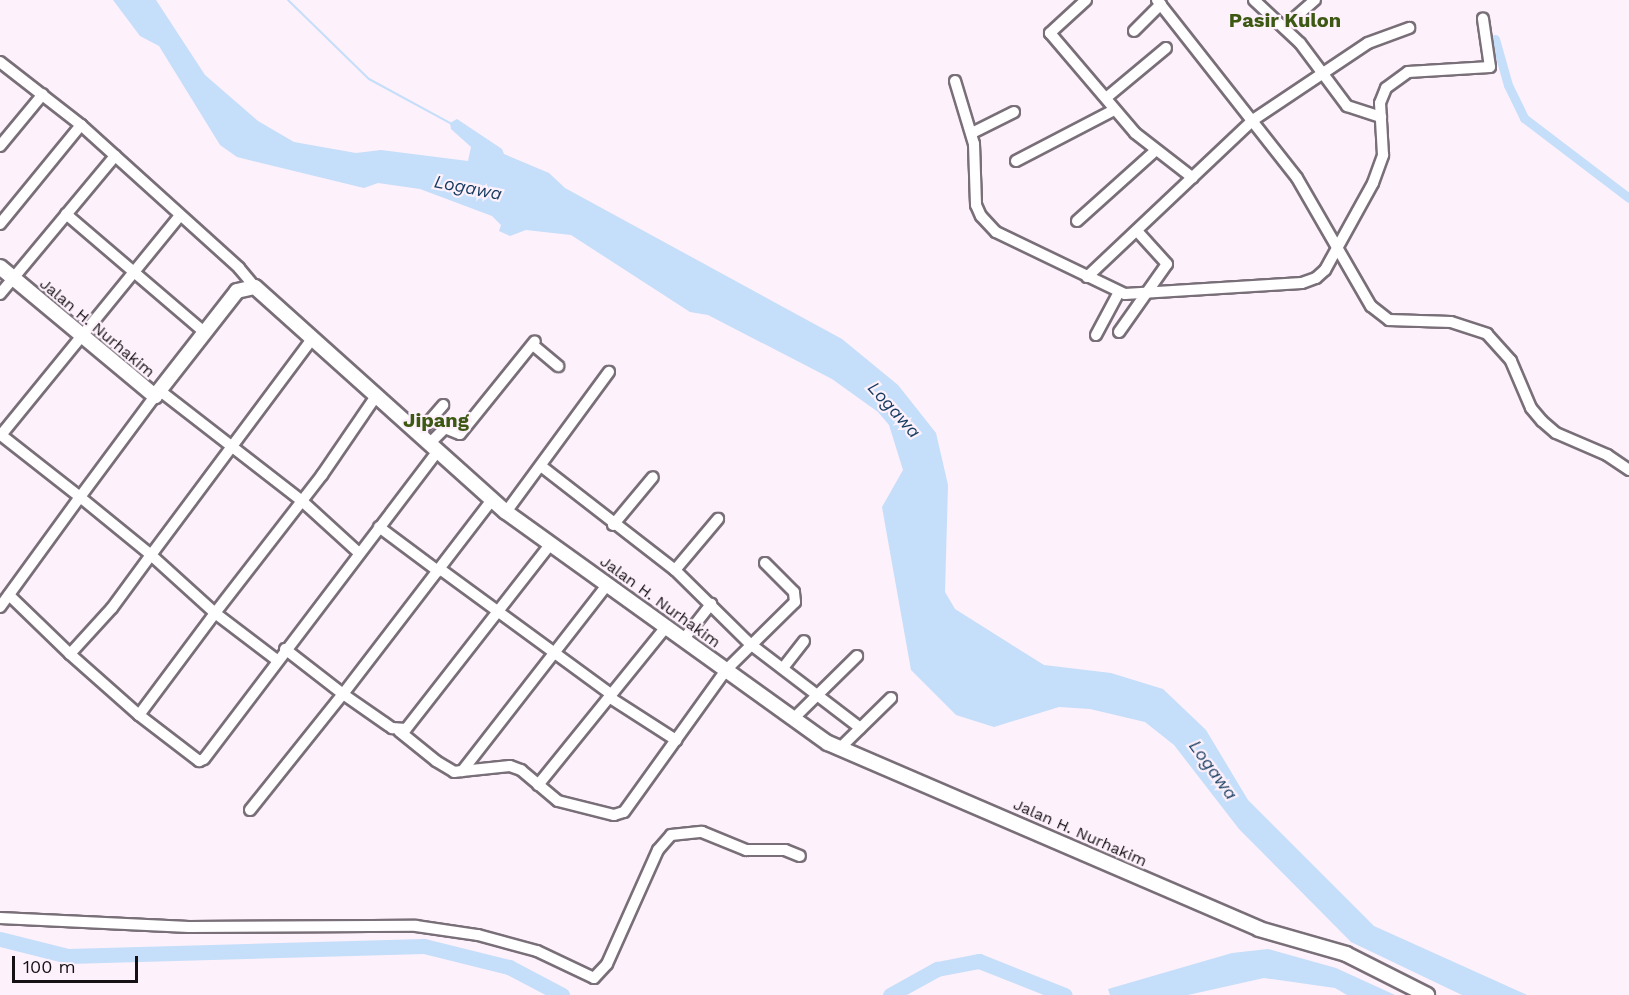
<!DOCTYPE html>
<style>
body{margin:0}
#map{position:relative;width:1629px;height:995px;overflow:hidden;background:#fdf1fb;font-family:"Work Sans",sans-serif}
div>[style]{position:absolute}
.water>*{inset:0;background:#c5def9}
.stream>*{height:2px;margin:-1px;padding:0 1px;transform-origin:1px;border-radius:1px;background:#c5def9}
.canal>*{height:9px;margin:-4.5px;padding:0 4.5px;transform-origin:4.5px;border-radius:4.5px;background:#c5def9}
.river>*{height:15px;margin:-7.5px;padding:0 7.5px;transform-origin:7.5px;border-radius:7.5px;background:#c5def9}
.roads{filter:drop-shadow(2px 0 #796f78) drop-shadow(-2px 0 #796f78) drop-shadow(0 2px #796f78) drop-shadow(0 -2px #796f78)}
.minor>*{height:10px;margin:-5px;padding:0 5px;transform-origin:5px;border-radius:5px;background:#fff}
.secondary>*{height:14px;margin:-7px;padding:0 7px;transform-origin:7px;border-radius:7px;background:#fff}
span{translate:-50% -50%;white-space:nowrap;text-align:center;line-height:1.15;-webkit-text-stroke:4.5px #fdf1fb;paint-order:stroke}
.street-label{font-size:16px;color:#141013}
.water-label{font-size:18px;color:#143a5e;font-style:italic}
.quarter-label{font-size:20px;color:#3c5813;font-weight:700}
.scale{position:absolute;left:12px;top:956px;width:126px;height:27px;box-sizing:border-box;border:3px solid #141013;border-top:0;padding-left:8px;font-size:18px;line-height:21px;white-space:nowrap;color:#141013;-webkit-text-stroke:4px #fdf1fb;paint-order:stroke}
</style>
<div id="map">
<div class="water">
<i style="clip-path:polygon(113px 0,156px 0,205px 75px,258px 121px,294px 142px,356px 153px,381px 150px,468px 161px,471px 147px,451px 129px,450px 123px,457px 119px,502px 149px,504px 154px,549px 173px,565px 188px,842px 339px,898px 385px,936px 433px,948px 485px,945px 592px,955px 609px,1044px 665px,1111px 673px,1163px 689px,1206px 730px,1248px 800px,1374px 926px,1527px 995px,1462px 995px,1351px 942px,1239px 829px,1174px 745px,1145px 722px,1090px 709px,1059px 707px,994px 727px,956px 715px,911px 670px,882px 507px,903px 470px,889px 425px,878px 412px,832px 379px,708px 315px,690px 312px,571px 235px,526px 230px,510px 236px,499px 231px,501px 225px,492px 216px,420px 189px,378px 183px,364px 188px,237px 157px,220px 145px,159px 46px,140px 36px)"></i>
<i style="clip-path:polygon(1268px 949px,1336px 968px,1395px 995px,1347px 995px,1335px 988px,1264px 978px,1188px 995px,1110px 995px,1108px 989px,1232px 953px)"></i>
</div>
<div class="stream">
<i style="left:288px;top:0;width:113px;rotate:44.3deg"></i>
<i style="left:369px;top:79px;width:94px;rotate:28.5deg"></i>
</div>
<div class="canal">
<i style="left:1495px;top:39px;width:48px;rotate:74.2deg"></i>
<i style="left:1508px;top:85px;width:37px;rotate:64deg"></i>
<i style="left:1524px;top:118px;width:132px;rotate:37.3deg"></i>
</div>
<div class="river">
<i style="left:0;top:939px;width:70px;rotate:14deg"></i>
<i style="left:68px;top:956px;width:356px;rotate:-1.6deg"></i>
<i style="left:424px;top:946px;width:88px;rotate:13.9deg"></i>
<i style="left:509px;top:967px;width:60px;rotate:27.8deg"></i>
<i style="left:890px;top:995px;width:54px;rotate:-29deg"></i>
<i style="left:937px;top:969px;width:43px;rotate:-10.8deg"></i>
<i style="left:979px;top:961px;width:92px;rotate:21.6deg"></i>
</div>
<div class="roads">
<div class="minor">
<i style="left:1086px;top:0;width:49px;rotate:137.5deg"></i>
<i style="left:1050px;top:33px;width:131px;rotate:49.6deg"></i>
<i style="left:1135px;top:133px;width:73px;rotate:37.8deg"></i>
<i style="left:1157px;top:0;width:226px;rotate:51.8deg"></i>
<i style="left:1297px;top:178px;width:148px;rotate:60deg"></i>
<i style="left:1371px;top:306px;width:23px;rotate:38deg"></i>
<i style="left:1389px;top:320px;width:62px;rotate:1.8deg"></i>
<i style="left:1451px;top:322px;width:38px;rotate:18deg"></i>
<i style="left:1487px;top:334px;width:36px;rotate:48deg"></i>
<i style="left:1511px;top:361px;width:51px;rotate:66.9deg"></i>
<i style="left:1531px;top:408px;width:17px;rotate:50deg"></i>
<i style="left:1542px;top:421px;width:18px;rotate:41deg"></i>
<i style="left:1556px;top:433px;width:56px;rotate:23.3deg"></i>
<i style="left:1607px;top:455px;width:27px;rotate:34deg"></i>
<i style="left:1254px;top:0;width:63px;rotate:43.1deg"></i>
<i style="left:1300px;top:43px;width:79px;rotate:53.3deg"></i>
<i style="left:1347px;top:106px;width:36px;rotate:18deg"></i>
<i style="left:1284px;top:27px;width:41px;rotate:-41.1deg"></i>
<i style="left:1134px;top:31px;width:38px;rotate:-45deg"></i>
<i style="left:0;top:62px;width:103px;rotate:37.9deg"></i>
<i style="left:81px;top:125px;width:213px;rotate:42.1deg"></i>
<i style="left:239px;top:268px;width:25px;rotate:50deg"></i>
<i style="left:955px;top:81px;width:66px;rotate:73.2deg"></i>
<i style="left:974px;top:144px;width:61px;rotate:88.1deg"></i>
<i style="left:976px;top:205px;width:12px;rotate:66deg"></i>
<i style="left:981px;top:216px;width:22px;rotate:47deg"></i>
<i style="left:996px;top:232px;width:143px;rotate:25.7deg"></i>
<i style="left:1125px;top:294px;width:177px;rotate:-3.6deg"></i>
<i style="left:1302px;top:283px;width:15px;rotate:-20deg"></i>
<i style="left:1316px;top:278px;width:12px;rotate:-42deg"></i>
<i style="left:1325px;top:270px;width:99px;rotate:-61.1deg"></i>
<i style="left:1373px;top:183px;width:30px;rotate:-70deg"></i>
<i style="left:1383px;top:155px;width:52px;rotate:-93.3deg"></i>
<i style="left:1380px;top:103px;width:16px;rotate:-68deg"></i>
<i style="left:1386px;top:88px;width:27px;rotate:-36deg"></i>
<i style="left:1408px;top:72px;width:82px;rotate:-3.5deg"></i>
<i style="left:1490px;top:67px;width:49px;rotate:-98.3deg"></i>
<i style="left:1106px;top:98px;width:78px;rotate:-39.8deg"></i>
<i style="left:972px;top:133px;width:47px;rotate:-26.6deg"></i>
<i style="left:0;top:146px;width:67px;rotate:-50.4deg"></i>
<i style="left:1016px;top:161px;width:110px;rotate:-27.5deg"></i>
<i style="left:66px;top:214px;width:182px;rotate:40.5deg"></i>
<i style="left:1077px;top:221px;width:105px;rotate:-41.9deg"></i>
<i style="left:0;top:224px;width:128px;rotate:-50.7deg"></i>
<i style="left:1087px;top:277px;width:228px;rotate:-43.4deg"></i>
<i style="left:1253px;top:120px;width:138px;rotate:-33.8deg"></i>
<i style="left:1368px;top:43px;width:44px;rotate:-20.1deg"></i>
<i style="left:0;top:294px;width:180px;rotate:-50.2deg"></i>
<i style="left:1119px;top:332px;width:83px;rotate:-54.8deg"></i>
<i style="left:1167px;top:264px;width:45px;rotate:-132.3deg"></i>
<i style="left:1096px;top:335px;width:49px;rotate:-61.9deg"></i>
<i style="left:533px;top:345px;width:33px;rotate:40deg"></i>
<i style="left:159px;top:390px;width:181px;rotate:37.8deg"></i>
<i style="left:302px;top:501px;width:77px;rotate:42.4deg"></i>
<i style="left:155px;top:396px;width:126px;rotate:126.6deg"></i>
<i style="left:80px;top:497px;width:92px;rotate:39.2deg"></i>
<i style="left:151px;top:555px;width:271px;rotate:-53.3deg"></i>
<i style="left:419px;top:433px;width:37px;rotate:-49deg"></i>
<i style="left:430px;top:443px;width:21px;rotate:-45deg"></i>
<i style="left:445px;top:428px;width:16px;rotate:22deg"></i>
<i style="left:460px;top:434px;width:119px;rotate:-51.1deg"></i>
<i style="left:541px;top:466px;width:170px;rotate:37.8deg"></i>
<i style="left:675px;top:570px;width:104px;rotate:44.6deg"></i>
<i style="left:749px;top:643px;width:140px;rotate:37.4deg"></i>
<i style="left:506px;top:512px;width:174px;rotate:-53.7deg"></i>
<i style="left:613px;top:525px;width:62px;rotate:-50.2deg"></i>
<i style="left:379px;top:527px;width:74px;rotate:36.7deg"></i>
<i style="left:440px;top:569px;width:212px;rotate:36.2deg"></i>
<i style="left:675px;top:570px;width:67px;rotate:-49.9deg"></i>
<i style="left:607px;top:585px;width:236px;rotate:127.9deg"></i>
<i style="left:462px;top:771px;width:48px;rotate:-5.9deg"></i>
<i style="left:510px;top:766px;width:12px;rotate:20deg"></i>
<i style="left:521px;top:770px;width:48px;rotate:40deg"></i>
<i style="left:558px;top:801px;width:58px;rotate:14deg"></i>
<i style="left:614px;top:815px;width:10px;rotate:-17deg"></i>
<i style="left:624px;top:812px;width:175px;rotate:-54.3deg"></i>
<i style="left:726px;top:670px;width:97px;rotate:-44.6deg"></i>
<i style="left:795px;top:602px;width:10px;rotate:-96deg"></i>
<i style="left:794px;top:592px;width:41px;rotate:-135deg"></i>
<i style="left:9px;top:595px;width:85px;rotate:44deg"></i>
<i style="left:70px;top:654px;width:62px;rotate:-47.6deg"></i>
<i style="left:112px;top:608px;width:66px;rotate:-53.7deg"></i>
<i style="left:151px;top:555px;width:86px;rotate:42.2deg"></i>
<i style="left:215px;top:613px;width:175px;rotate:-52.2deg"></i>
<i style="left:322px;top:475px;width:96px;rotate:-55.6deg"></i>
<i style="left:0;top:607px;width:136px;rotate:-54deg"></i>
<i style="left:80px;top:497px;width:100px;rotate:-141.9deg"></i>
<i style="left:1px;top:435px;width:281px;rotate:-50.8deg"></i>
<i style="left:683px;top:640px;width:46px;rotate:-52.1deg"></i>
<i style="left:285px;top:649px;width:73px;rotate:37.8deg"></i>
<i style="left:343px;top:694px;width:245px;rotate:-52.5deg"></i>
<i style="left:70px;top:654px;width:92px;rotate:41.5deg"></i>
<i style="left:139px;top:715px;width:127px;rotate:-53.3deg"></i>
<i style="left:215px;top:613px;width:78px;rotate:37.2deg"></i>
<i style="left:783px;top:668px;width:34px;rotate:-52deg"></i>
<i style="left:609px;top:697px;width:80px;rotate:32.7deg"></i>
<i style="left:139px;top:715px;width:76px;rotate:37.5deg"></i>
<i style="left:199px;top:761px;width:5px;rotate:-22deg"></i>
<i style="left:204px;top:759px;width:387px;rotate:-52.8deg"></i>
<i style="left:793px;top:719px;width:90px;rotate:-44.5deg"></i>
<i style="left:399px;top:731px;width:48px;rotate:39deg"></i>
<i style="left:436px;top:761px;width:21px;rotate:31deg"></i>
<i style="left:454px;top:772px;width:8px;rotate:-7deg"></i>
<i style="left:839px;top:749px;width:73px;rotate:-44.4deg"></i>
<i style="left:538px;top:785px;width:203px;rotate:-51deg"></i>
<i style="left:250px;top:810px;width:149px;rotate:-51.3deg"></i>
<i style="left:343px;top:694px;width:60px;rotate:34.8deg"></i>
<i style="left:392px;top:728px;width:14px;rotate:4deg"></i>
<i style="left:406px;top:729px;width:234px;rotate:-52deg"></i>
<i style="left:0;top:918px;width:189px;rotate:2.7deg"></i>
<i style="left:189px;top:927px;width:227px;rotate:-0.3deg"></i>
<i style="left:416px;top:926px;width:63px;rotate:8.3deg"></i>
<i style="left:478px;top:935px;width:61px;rotate:15.2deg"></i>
<i style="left:537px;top:951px;width:63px;rotate:25.3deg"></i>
<i style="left:594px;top:978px;width:19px;rotate:-47deg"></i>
<i style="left:607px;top:964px;width:125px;rotate:-65.9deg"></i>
<i style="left:658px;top:850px;width:20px;rotate:-49deg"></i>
<i style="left:671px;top:835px;width:31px;rotate:-6deg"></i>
<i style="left:702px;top:832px;width:48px;rotate:22.2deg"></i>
<i style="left:746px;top:850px;width:39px"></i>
<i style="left:785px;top:850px;width:16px;rotate:22deg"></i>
</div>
<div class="secondary">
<i style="left:0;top:267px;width:202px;rotate:39.8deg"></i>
<i style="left:155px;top:396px;width:133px;rotate:-52deg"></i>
<i style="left:237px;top:291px;width:18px;rotate:-13deg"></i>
<i style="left:255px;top:287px;width:337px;rotate:41.9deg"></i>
<i style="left:506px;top:512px;width:396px;rotate:35.7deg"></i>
<i style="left:828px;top:743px;width:469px;rotate:23.3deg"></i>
<i style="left:1259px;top:929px;width:91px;rotate:16deg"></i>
<i style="left:1346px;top:954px;width:91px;rotate:26.8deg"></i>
</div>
</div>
<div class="street-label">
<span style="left:97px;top:328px;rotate:40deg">Jalan H. Nurhakim</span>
<span style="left:660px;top:602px;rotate:36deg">Jalan H. Nurhakim</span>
<span style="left:1080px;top:833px;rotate:24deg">Jalan H. Nurhakim</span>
</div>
<div class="water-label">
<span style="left:468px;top:188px;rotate:11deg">Logawa</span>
<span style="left:894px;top:410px;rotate:48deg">Logawa</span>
<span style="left:1213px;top:770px;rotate:54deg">Logawa</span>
</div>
<div class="quarter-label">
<span style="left:1285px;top:20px">Pasir Kulon</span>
<span style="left:436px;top:420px">Jipang</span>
</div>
<div class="scale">100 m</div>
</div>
